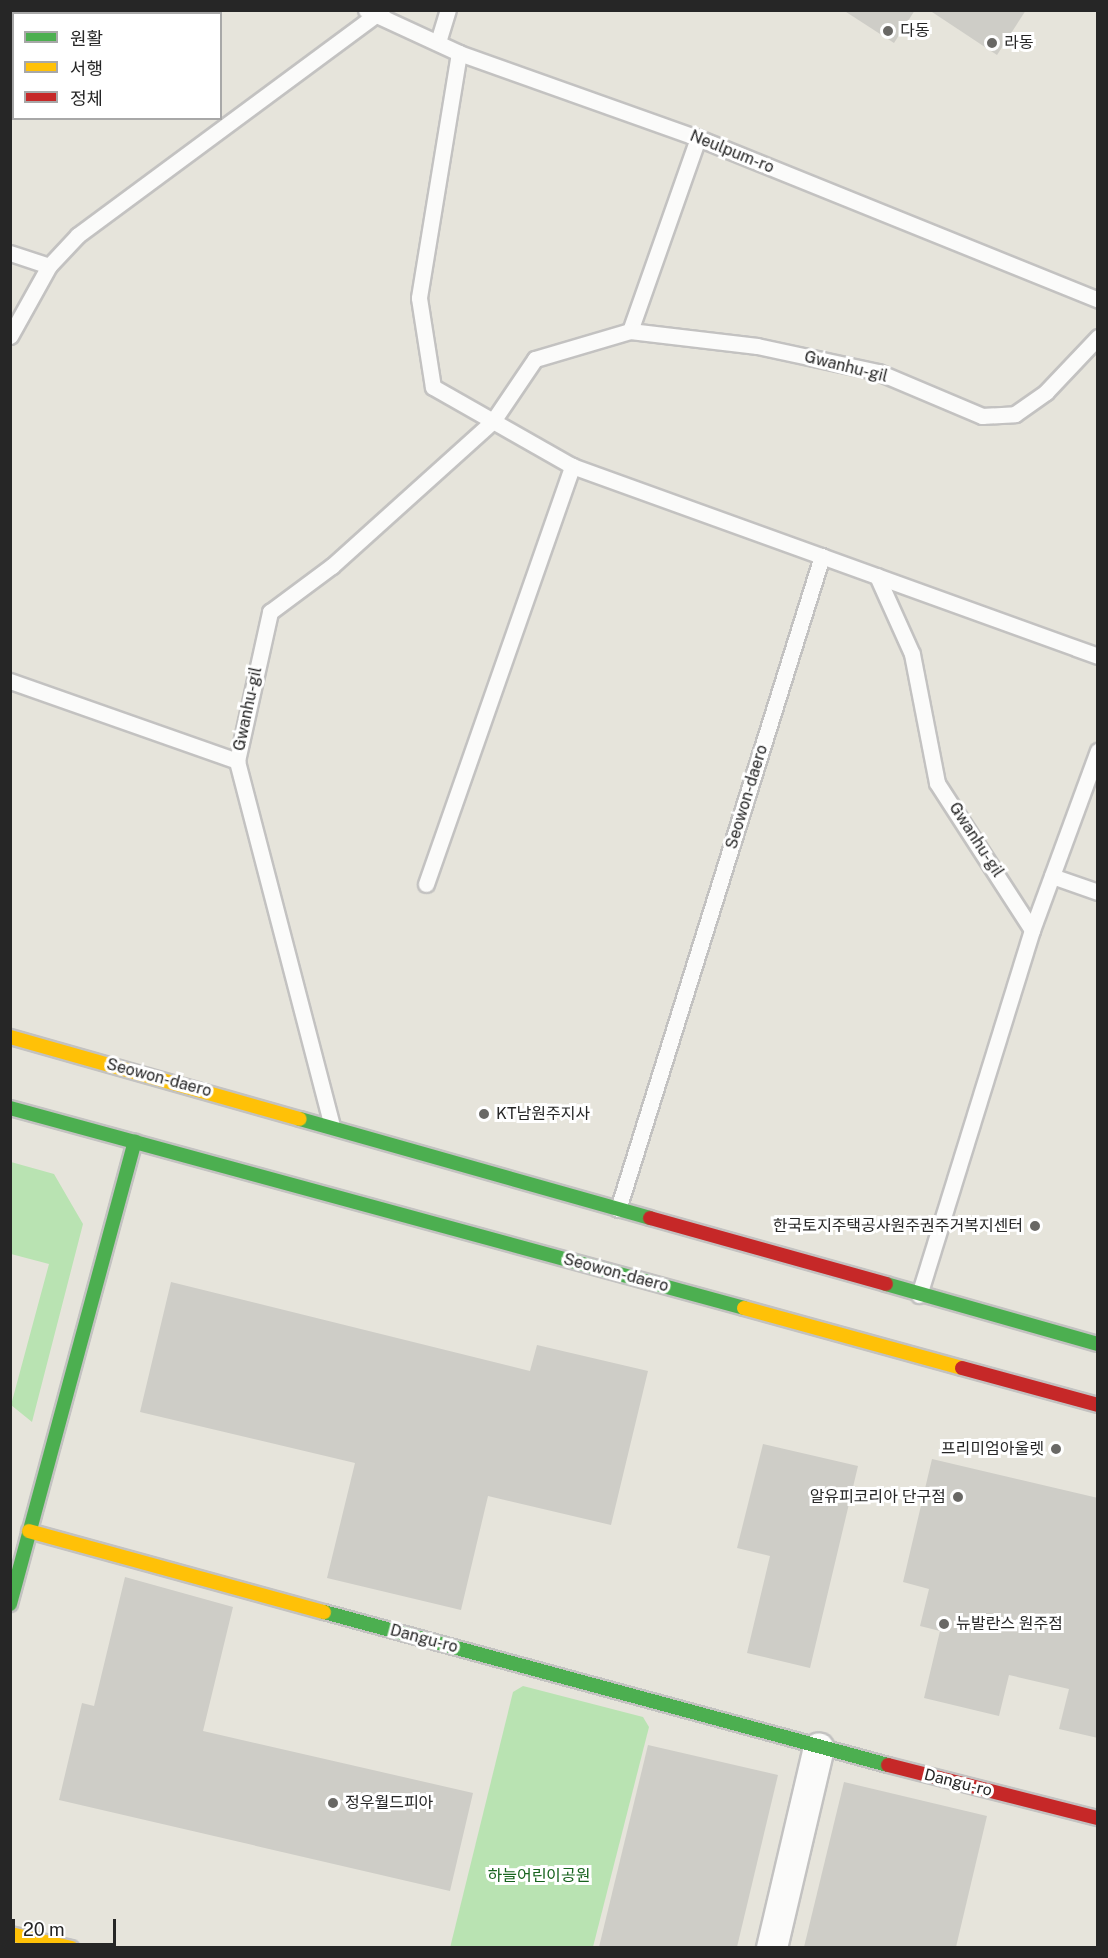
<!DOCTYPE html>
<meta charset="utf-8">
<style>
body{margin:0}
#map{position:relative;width:1108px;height:1958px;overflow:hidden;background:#e6e4db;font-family:"Public Sans","Noto Sans KR",sans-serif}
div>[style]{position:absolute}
.green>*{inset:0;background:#b9e3b2}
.building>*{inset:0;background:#cecdc7}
.roads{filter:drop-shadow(2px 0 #c3c2c1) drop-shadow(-2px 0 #c3c2c1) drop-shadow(0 2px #c3c2c1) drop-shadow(0 -2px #c3c2c1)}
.lane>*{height:15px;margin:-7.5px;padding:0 7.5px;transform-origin:7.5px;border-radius:7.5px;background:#fbfbfa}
.street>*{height:30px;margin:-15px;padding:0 15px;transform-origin:15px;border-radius:15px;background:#fbfbfa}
.fast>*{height:14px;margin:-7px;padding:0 7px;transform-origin:7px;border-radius:7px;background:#4caf50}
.slow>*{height:14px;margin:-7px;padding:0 7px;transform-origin:7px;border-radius:7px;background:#ffc107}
.jam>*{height:14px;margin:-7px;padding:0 7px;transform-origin:7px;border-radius:7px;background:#c62828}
.dots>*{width:16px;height:16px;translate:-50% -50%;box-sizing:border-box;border:3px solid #fff;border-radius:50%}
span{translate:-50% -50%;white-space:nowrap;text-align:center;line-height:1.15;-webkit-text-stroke:6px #fff;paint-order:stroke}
.poi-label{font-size:16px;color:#262626}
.left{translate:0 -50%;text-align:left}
.right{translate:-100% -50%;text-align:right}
.street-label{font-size:16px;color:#262626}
.park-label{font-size:16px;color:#17631e}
.frame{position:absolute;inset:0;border:12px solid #262626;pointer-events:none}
.legend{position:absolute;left:12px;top:12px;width:210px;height:108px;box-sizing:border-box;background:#fff;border:2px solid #a8a8a8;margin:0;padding:8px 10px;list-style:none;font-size:18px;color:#262626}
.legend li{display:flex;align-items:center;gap:12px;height:30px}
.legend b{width:30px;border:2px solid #a8a8a8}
.scale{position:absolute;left:12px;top:1919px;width:104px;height:27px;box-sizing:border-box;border:3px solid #262626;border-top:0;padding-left:8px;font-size:18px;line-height:21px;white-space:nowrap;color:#262626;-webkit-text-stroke:4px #fff;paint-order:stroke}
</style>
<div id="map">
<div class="green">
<i style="clip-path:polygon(11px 1162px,54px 1174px,83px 1224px,32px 1422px,11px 1405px,49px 1264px,11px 1254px)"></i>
<i style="clip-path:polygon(523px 1686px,643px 1717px,649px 1727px,593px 1947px,450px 1948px,513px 1692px)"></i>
</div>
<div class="building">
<i style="clip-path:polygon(843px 10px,915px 10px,894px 43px)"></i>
<i style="clip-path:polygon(929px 10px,1026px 10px,997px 55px)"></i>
<i style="clip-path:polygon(171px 1282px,530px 1371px,537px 1345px,648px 1371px,611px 1525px,488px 1496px,461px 1610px,327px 1578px,355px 1463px,140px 1412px)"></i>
<i style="clip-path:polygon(763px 1444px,858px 1466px,810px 1668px,747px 1653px,770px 1556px,737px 1548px)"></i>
<i style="clip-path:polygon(932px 1459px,1098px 1498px,1098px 1738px,1059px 1729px,1069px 1689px,1009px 1675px,999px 1716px,924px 1698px,940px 1631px,920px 1626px,929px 1589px,903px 1582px)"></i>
<i style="clip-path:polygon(125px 1577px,233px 1607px,203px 1731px,473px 1793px,450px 1891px,59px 1800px,82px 1703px,94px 1706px)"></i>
<i style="clip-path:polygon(648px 1745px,778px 1775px,737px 1947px,599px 1947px)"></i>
<i style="clip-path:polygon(844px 1782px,987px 1816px,956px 1947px,804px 1947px)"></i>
</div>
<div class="roads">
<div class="lane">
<i style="left:366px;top:10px;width:102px;rotate:24.8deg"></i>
<i style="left:459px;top:53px;width:254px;rotate:19.6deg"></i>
<i style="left:698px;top:138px;width:432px;rotate:22deg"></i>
<i style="left:438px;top:42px;width:34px;rotate:-73deg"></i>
<i style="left:459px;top:53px;width:248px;rotate:99.3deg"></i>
<i style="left:419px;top:298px;width:90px;rotate:81.1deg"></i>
<i style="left:433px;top:387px;width:160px;rotate:29.6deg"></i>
<i style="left:572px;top:466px;width:559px;rotate:19.86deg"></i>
<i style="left:10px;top:253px;width:41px;rotate:18.4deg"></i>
<i style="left:630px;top:331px;width:205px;rotate:-70.6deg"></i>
<i style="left:10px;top:336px;width:80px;rotate:-60.9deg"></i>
<i style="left:49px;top:266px;width:42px;rotate:-46.9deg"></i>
<i style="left:78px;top:235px;width:378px;rotate:-36.5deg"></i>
<i style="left:877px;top:576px;width:85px;rotate:65.8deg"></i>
<i style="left:912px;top:654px;width:131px;rotate:79deg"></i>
<i style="left:937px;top:783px;width:175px;rotate:57.1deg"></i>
<i style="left:10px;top:681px;width:241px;rotate:19.4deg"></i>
<i style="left:1052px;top:876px;width:49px;rotate:19.2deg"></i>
<i style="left:426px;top:884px;width:443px;rotate:-70.7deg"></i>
<i style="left:332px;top:1126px;width:377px;rotate:-104.6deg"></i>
<i style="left:237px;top:761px;width:153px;rotate:-77.5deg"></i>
<i style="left:270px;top:612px;width:77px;rotate:-36.6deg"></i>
<i style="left:332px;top:566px;width:217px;rotate:-42deg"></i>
<i style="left:493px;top:421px;width:75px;rotate:-55.9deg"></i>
<i style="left:535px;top:359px;width:99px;rotate:-16.4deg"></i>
<i style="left:630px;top:331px;width:128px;rotate:6.7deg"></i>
<i style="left:757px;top:346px;width:124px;rotate:12.1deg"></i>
<i style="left:878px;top:372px;width:113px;rotate:22.9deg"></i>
<i style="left:982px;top:416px;width:33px;rotate:-3deg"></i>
<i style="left:1015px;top:414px;width:38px;rotate:-35deg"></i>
<i style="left:1046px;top:392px;width:76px;rotate:-46.6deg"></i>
<i style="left:618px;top:1209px;width:684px;rotate:-72.65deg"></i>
<i style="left:919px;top:1295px;width:382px;rotate:-72.8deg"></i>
<i style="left:1032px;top:930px;width:191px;rotate:-69.8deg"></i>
</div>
<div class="street">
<i style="left:772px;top:1948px;width:205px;rotate:-76.8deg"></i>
</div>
<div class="fast">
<i style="left:10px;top:1108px;width:761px;rotate:15.24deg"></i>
<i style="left:300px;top:1119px;width:364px;rotate:15.8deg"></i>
<i style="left:886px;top:1284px;width:220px;rotate:15.8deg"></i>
<i style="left:10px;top:1604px;width:479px;rotate:-74.9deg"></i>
<i style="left:324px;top:1612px;width:584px;rotate:15.18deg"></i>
</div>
<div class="slow">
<i style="left:10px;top:1037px;width:301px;rotate:15.8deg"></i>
<i style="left:744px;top:1308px;width:226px;rotate:15.4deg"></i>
<i style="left:29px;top:1531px;width:306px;rotate:15.4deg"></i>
<i style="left:10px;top:1934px;width:63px;rotate:12.9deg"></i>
</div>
<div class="jam">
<i style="left:650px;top:1218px;width:245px;rotate:15.6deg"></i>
<i style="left:962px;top:1368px;width:141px;rotate:15.2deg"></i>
<i style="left:888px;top:1765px;width:217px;rotate:14.2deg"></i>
</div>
</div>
<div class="dots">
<i style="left:888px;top:31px;background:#696865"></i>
<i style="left:992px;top:43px;background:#696865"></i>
<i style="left:484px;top:1114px;background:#696865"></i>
<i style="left:1035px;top:1226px;background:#696865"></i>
<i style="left:1056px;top:1449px;background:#696865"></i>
<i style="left:958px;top:1497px;background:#696865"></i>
<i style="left:944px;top:1624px;background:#696865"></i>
<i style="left:333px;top:1803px;background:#696865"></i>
</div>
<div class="poi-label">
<span class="left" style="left:900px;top:31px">다동</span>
<span class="left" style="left:1004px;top:43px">라동</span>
<span class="left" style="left:496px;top:1114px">KT남원주지사</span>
<span class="right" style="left:1023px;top:1226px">한국토지주택공사원주권주거복지센터</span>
<span class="right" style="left:1044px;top:1449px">프리미엄아울렛</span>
<span class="right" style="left:946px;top:1497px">알유피코리아 단구점</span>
<span class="left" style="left:956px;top:1624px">뉴발란스 원주점</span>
<span class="left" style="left:345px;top:1803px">정우월드피아</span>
</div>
<div class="street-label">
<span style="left:732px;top:152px;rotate:22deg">Neulpum-ro</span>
<span style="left:846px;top:367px;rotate:14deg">Gwanhu-gil</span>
<span style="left:248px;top:709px;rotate:-78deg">Gwanhu-gil</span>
<span style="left:747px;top:797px;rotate:-73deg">Seowon-daero</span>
<span style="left:976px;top:840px;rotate:57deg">Gwanhu-gil</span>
<span style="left:159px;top:1078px;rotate:15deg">Seowon-daero</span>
<span style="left:616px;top:1273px;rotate:15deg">Seowon-daero</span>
<span style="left:424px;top:1639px;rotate:15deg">Dangu-ro</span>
<span style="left:958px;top:1783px;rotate:14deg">Dangu-ro</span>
</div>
<div class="park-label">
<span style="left:539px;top:1876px">하늘어린이공원</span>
</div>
<div class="frame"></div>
<ul class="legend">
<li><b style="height:8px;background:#4caf50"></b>원활</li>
<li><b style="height:8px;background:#ffc107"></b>서행</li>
<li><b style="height:8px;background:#c62828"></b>정체</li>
</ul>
<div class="scale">20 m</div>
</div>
